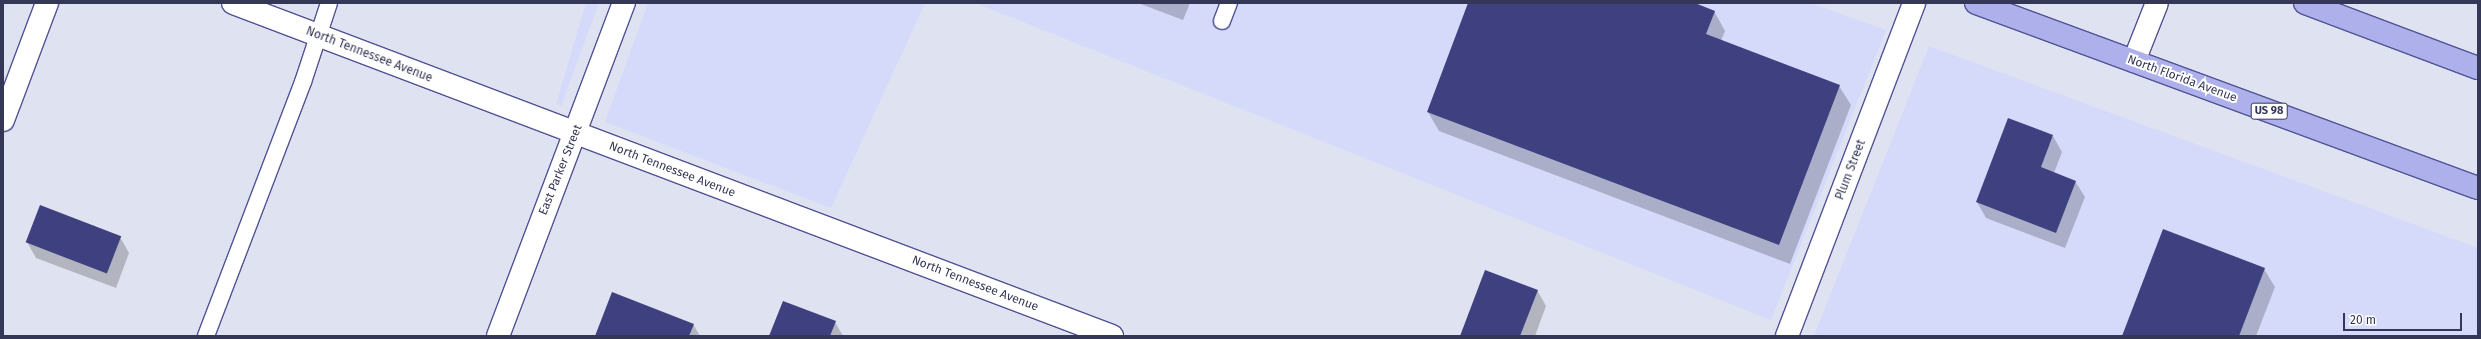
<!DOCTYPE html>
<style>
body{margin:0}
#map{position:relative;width:2481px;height:339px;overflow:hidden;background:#dfe2f1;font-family:"Fira Sans",sans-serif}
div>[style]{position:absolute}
.built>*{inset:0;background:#d5dafb}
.shadow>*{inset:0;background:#0003}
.building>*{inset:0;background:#3f4080;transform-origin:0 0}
.roads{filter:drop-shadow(1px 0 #515395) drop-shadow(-1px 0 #515395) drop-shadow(0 1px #515395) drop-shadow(0 -1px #515395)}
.lane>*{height:16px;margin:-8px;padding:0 8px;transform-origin:8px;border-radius:8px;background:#fff}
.street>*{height:22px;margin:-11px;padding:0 11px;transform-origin:11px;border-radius:11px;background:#fff}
.secondary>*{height:22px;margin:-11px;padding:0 11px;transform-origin:11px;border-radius:11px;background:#fff}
.primary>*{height:22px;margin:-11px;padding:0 11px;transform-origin:11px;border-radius:11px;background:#aeb0eb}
span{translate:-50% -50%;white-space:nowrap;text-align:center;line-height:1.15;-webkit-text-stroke:4px #fff;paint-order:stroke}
.shield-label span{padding:1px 3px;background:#fff;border:1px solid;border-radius:3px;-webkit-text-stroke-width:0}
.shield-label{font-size:11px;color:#343755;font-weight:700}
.street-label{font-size:12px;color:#343755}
.frame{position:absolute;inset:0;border:4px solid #343755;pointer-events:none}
.scale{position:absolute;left:2343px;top:313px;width:119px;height:18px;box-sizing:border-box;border:2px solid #343755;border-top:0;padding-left:5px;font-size:12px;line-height:14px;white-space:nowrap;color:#343755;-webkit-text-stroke:3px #fff;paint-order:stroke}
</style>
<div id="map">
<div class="built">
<i style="clip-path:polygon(586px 3px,599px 3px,561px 106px,556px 104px)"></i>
<i style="clip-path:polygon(648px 3px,925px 3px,831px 208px,605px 122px)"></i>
<i style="clip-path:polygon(975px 3px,1811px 3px,1886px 30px,1771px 320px)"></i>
<i style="clip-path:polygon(1929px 46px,2478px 248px,2478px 336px,1814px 336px)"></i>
</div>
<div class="shadow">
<i style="clip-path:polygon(1138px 3px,1190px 3px,1183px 20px)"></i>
<i style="clip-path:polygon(1469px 3px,1692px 3px,1714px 11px,1725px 31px,1721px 41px,1839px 86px,1851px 105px,1790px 264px,1439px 131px,1428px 112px)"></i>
<i style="clip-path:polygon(2053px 136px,2062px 152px,2054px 173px,2075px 181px,2085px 197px,2065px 248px,1986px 218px,1977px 202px)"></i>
<i style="clip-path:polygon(120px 237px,129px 253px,116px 288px,36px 258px,27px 242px)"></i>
<i style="clip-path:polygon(2264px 269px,2275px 287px,2256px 336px,2123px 336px)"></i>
<i style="clip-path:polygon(1537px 290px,1546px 306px,1535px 336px,1461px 336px)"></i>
<i style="clip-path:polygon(835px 322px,843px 336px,770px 336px)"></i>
<i style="clip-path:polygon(693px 324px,700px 336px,596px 336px)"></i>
</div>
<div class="building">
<i style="clip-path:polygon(1468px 3px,1695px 3px,1715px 11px,1706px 34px,1840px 85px,1779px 245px,1427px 112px)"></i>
<i style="clip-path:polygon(2008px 118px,2053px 135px,2041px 167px,2076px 181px,2056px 233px,1976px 202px)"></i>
<i style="left:40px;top:205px;width:87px;height:40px;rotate:21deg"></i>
<i style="clip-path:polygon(2163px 229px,2265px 268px,2239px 336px,2122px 336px)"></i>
<i style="clip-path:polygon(1485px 270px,1538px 290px,1520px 336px,1460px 336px)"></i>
<i style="clip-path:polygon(612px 292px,694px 324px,689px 336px,595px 336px)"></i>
<i style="clip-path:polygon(783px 301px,836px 321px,830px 336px,769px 336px)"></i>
</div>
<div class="roads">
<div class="lane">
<i style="left:1222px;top:21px;width:19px;rotate:-69deg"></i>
<i style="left:206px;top:336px;width:272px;rotate:-69.1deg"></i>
<i style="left:303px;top:82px;width:83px;rotate:-71.8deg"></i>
</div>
<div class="street">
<i style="left:233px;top:3px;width:940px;rotate:20.75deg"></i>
<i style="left:2134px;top:61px;width:62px;rotate:-68.4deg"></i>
<i style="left:3px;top:120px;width:125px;rotate:-69.4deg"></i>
<i style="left:1787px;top:336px;width:356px;rotate:-69.1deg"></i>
</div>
<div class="secondary">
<i style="left:498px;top:336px;width:356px;rotate:-69.3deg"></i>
</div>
<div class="primary">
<i style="left:1976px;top:3px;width:535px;rotate:20.23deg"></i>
<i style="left:2305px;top:3px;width:185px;rotate:20.6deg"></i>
</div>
</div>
<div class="shield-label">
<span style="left:2269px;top:111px">US 98</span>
</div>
<div class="street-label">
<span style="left:369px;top:55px;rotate:21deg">North Tennessee Avenue</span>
<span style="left:2182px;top:79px;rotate:20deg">North Florida Avenue</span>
<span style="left:561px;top:170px;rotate:-68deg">East Parker Street</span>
<span style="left:672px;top:170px;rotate:21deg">North Tennessee Avenue</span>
<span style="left:1851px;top:170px;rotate:-69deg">Plum Street</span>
<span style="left:975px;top:284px;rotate:21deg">North Tennessee Avenue</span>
</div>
<div class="frame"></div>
<div class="scale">20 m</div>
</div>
